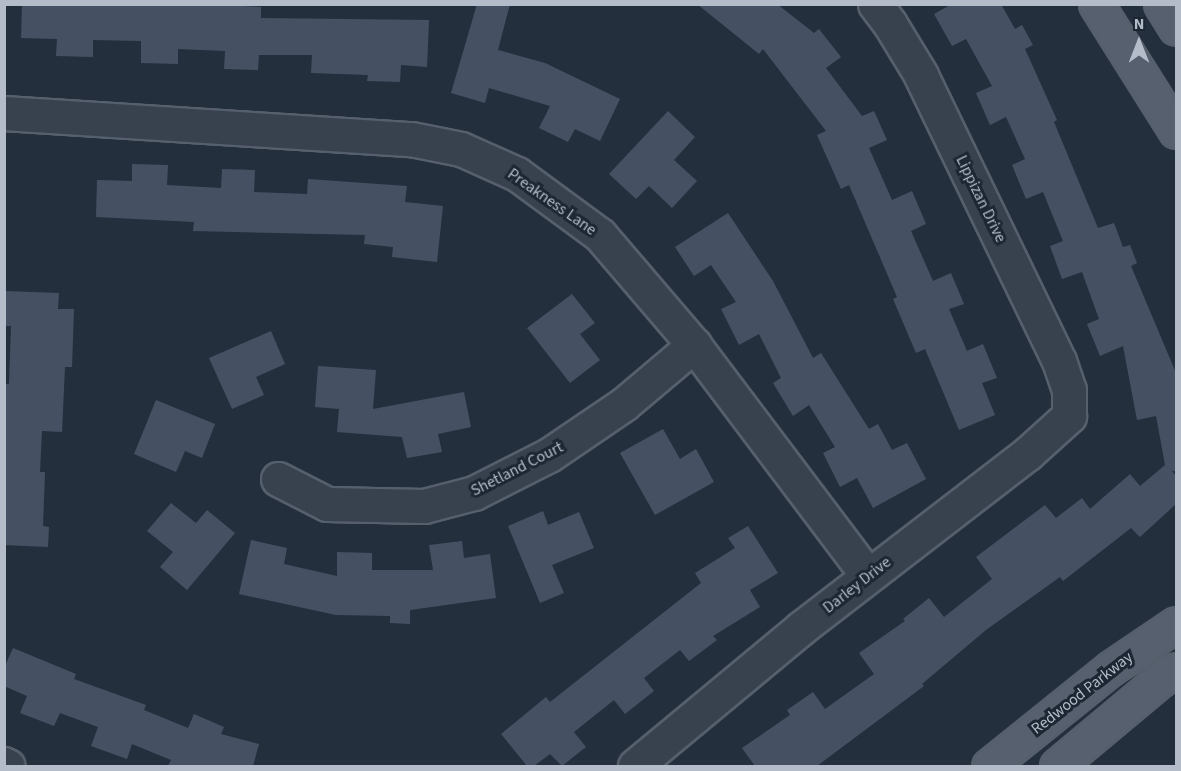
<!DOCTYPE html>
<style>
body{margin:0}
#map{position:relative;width:1181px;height:771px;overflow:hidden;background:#242f3e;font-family:"Source Sans 3",sans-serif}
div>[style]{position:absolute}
.building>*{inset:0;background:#455162}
.roads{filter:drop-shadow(2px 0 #565f6c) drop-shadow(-2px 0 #565f6c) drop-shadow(0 2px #565f6c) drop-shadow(0 -2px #565f6c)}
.minor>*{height:33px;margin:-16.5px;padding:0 16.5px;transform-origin:16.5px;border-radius:16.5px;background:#38414e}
.major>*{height:33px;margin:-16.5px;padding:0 16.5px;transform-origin:16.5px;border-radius:16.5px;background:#56606e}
span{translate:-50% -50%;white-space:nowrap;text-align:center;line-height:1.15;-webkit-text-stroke:6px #1d2633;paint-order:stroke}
.street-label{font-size:16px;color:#b4bcc9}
.frame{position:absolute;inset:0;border:6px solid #b4bcc9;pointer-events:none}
.north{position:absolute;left:1109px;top:12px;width:60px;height:60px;-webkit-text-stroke:4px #1d2633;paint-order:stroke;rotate:0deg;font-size:16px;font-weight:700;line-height:24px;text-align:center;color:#b4bcc9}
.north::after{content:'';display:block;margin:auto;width:21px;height:27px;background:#b4bcc9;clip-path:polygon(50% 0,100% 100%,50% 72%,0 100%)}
</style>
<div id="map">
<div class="building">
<i style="clip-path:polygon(22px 4px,212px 4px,261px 7px,261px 18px,429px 20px,427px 67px,401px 65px,400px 82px,367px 81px,368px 75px,311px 73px,312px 55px,259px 55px,258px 70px,224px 69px,225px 51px,178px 49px,178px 64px,141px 63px,141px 41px,93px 40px,93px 57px,56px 56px,57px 39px,21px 38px)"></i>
<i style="clip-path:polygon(477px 4px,510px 4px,498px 50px,545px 63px,620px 99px,600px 141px,575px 129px,568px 142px,539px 128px,550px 106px,489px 88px,485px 103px,451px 93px)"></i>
<i style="clip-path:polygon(697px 4px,777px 4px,814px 33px,819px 29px,841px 57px,826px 68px,862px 116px,874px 111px,887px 140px,869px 148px,892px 200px,912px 191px,926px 224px,911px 231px,933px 281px,951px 273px,964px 304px,949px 309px,967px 351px,983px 344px,997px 378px,982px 383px,995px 415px,959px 430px,925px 349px,916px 353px,893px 299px,897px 297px,849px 185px,841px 189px,817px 135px,826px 131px,763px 49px,759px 54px)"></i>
<i style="clip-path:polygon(952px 4px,1001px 4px,1015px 29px,1022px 25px,1033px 45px,1025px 49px,1057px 120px,1054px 122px,1098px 228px,1114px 223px,1123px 247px,1130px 245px,1137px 263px,1131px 266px,1176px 373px,1176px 471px,1172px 471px,1176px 476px,1176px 504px,1140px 537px,1131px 528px,1063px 581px,1060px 577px,986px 630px,922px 684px,924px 686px,817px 766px,755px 766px,742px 748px,790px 715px,787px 710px,813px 692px,825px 709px,874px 674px,859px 653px,905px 621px,903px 619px,929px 598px,944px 617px,992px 579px,976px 557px,1045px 505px,1056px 518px,1082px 498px,1090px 509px,1130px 474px,1140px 486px,1165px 465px,1156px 416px,1137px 420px,1123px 346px,1100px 356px,1087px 324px,1099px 319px,1082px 272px,1062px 279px,1050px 246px,1063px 241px,1043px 192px,1026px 199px,1012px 165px,1025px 159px,1006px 117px,990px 125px,976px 93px,992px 86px,966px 39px,952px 46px,934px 14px)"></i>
<i style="clip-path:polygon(668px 111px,695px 137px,674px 160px,697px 181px,672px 208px,649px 186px,636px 199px,609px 174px)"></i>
<i style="clip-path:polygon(132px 164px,168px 165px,167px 185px,221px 188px,222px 169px,255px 170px,254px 192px,307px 194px,308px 179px,407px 186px,405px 202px,443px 206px,437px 262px,392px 257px,393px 247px,364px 244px,365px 235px,193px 231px,194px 222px,96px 217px,97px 180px,132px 181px)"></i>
<i style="clip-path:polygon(728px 213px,773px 281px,813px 358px,821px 353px,869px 429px,878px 424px,892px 450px,907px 443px,926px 479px,873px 508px,857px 478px,840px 487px,823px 453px,835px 447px,809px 405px,793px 416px,773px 383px,781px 378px,759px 334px,739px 345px,721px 309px,736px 302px,711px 265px,694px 276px,675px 247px)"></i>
<i style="clip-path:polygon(4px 291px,59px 293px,58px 309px,74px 309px,72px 367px,65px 367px,62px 432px,42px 431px,40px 472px,45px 472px,43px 526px,49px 527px,48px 547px,4px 545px,4px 384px,9px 384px,11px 326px,4px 326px)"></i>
<i style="clip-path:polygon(572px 294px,595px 323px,580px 334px,600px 360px,570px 383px,527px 328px)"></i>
<i style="clip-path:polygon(271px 331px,285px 364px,256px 377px,264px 395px,232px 409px,209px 358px)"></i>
<i style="clip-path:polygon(318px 366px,376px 370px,373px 409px,464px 392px,471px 427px,438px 434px,442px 452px,407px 458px,402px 437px,337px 432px,339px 409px,315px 407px)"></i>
<i style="clip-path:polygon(156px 400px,215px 424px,202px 458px,185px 451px,176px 472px,134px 454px)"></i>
<i style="clip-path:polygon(663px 429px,680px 459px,696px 449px,714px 482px,655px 515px,620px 453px)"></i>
<i style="clip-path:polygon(171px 503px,196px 523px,207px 510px,235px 533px,187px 590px,160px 567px,173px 552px,147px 531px)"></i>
<i style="clip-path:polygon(543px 511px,548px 525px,579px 512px,594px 548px,552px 565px,564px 593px,540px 603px,508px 526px)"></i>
<i style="clip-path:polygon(748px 526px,778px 573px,750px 590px,760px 607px,713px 636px,717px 640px,689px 661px,680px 650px,644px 678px,654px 691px,625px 714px,614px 700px,574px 732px,586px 747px,562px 766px,550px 754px,534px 766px,527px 766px,501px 734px,546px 697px,550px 702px,701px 583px,695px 573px,735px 548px,728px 538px)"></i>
<i style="clip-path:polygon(251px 540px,287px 548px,284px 564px,337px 576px,337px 552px,372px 553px,372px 570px,433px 570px,429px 545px,462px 541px,464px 558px,490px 554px,496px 598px,410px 610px,410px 624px,390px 623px,390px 616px,336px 615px,239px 594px)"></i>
<i style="clip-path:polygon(13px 648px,76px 674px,74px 679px,146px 705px,144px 710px,188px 728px,194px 714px,224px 727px,221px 734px,259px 744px,253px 766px,168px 766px,171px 760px,132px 744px,127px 759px,91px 746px,98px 727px,60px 713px,54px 726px,20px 713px,27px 696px,4px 686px,4px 668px)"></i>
</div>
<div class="roads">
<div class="minor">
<i style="left:4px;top:113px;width:408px;rotate:3.7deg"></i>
<i style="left:411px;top:139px;width:51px;rotate:11.3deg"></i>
<i style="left:461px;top:149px;width:61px;rotate:24.1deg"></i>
<i style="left:517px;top:174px;width:103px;rotate:36.3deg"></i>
<i style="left:600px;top:235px;width:145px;rotate:49.5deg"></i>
<i style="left:694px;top:345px;width:289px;rotate:53deg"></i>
<i style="left:278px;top:479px;width:55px;rotate:27deg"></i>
<i style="left:327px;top:504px;width:97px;rotate:1.2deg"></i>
<i style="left:424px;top:506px;width:52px;rotate:-14.6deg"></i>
<i style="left:474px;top:493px;width:84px;rotate:-26.9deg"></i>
<i style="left:549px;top:455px;width:91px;rotate:-34.2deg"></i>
<i style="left:624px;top:404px;width:92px;rotate:-40.1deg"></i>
<i style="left:4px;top:764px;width:4px;rotate:27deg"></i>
<i style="left:635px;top:766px;width:216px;rotate:-39.7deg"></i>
<i style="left:801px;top:628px;width:285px;rotate:-37.6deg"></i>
<i style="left:1027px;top:454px;width:57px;rotate:-42.1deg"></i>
<i style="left:1069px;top:416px;width:26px;rotate:-90deg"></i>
<i style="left:1069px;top:390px;width:31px;rotate:-109deg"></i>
<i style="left:1059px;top:361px;width:318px;rotate:-115.8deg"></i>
<i style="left:921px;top:75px;width:60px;rotate:-121.3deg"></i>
<i style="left:890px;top:24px;width:25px;rotate:-127deg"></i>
</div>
<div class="major">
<i style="left:1096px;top:4px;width:150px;rotate:57.8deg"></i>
<i style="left:1161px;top:4px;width:28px;rotate:58deg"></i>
<i style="left:989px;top:766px;width:156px;rotate:-38.8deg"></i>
<i style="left:1111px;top:668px;width:78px;rotate:-34.1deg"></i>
<i style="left:1057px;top:766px;width:136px;rotate:-39.9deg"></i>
<i style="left:1161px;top:679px;width:17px;rotate:-31deg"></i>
</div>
</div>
<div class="street-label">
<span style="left:981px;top:199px;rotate:64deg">Lippizan Drive</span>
<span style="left:552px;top:202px;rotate:35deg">Preakness Lane</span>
<span style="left:517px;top:469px;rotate:-27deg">Shetland Court</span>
<span style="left:857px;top:585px;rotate:-38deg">Darley Drive</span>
<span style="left:1082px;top:693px;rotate:-38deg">Redwood Parkway</span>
</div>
<div class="frame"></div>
<div class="north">N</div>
</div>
